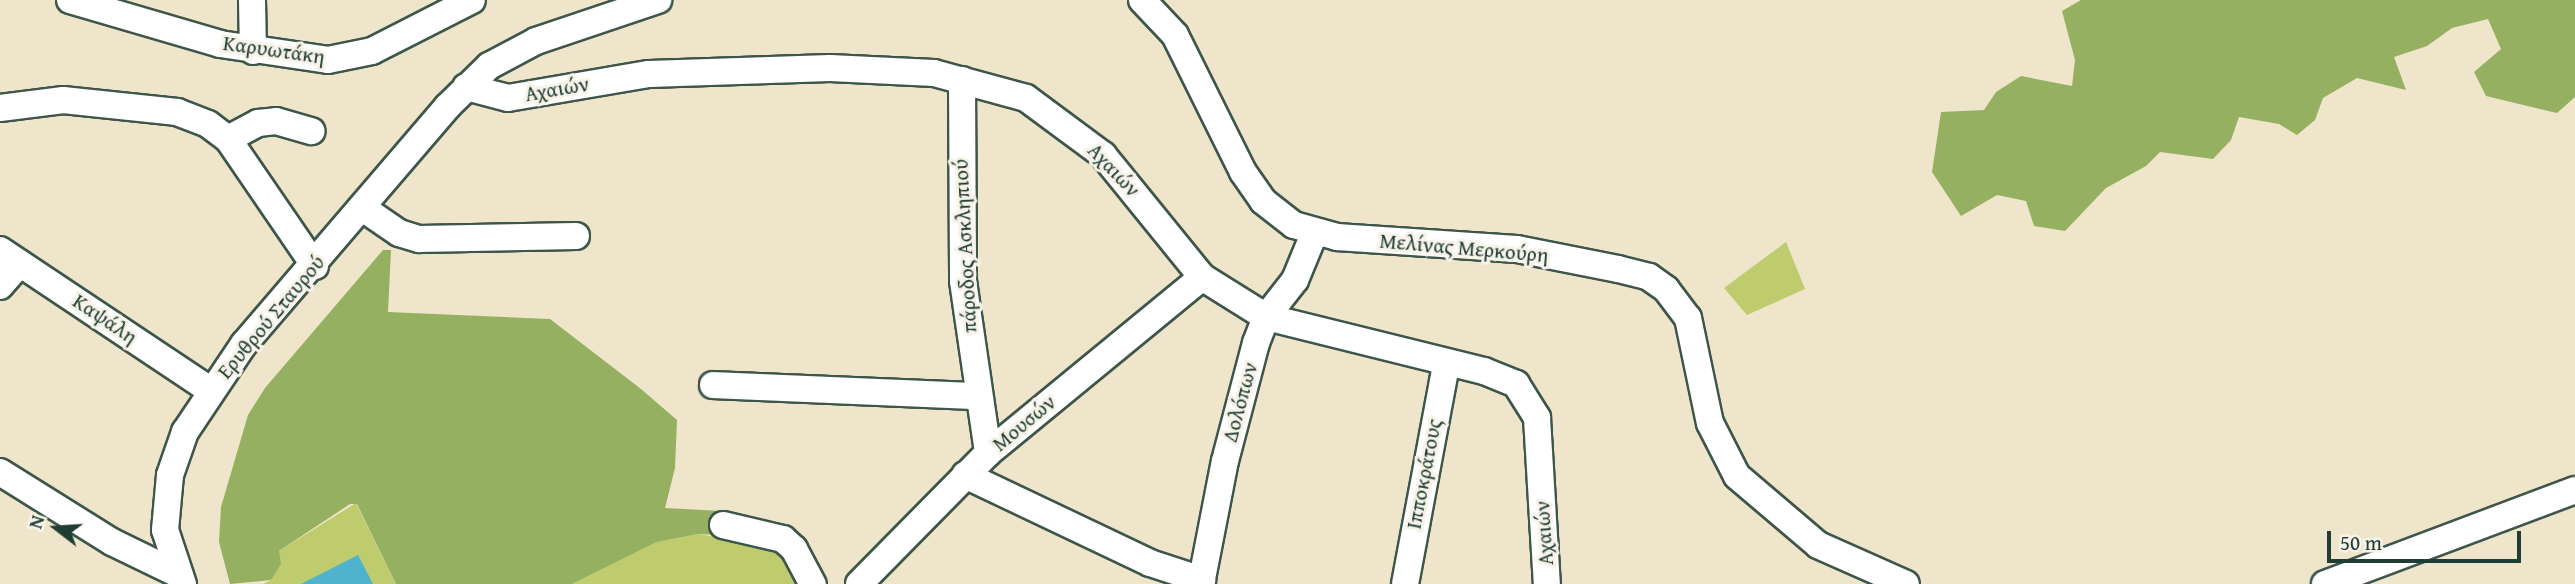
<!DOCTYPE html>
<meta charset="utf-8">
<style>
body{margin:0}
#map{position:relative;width:2575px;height:584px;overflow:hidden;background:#efe5ca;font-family:"Gentium Book Plus",serif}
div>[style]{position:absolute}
.green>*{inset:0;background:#becc6e}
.forest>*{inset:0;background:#96b061}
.water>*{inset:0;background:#4fb3ce}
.roads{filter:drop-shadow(2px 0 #3e564a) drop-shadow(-2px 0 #3e564a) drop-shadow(0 2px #3e564a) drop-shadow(0 -2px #3e564a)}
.minor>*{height:26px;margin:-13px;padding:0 13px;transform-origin:13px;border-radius:13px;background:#fff}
span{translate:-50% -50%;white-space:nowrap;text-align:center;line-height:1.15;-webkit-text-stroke:6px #f7f3e8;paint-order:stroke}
.street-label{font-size:21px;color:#1f3d34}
.north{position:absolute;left:21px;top:493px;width:70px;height:70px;-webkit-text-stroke:5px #f7f3e8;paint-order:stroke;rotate:287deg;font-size:19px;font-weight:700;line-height:28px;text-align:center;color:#1f3d34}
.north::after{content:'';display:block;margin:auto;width:24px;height:32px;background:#1f3d34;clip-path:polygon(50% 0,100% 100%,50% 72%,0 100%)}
.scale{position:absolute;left:2327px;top:531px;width:194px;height:32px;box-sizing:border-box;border:4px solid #1f3d34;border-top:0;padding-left:9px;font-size:21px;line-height:24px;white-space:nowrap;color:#1f3d34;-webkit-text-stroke:5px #f7f3e8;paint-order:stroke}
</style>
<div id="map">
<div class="green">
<i style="clip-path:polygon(1786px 242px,1805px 289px,1747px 315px,1724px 288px)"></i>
<i style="clip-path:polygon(356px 503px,396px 584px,263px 584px,271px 580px,279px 551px)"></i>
<i style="clip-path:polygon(698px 534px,763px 545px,791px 562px,800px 584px,572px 584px,657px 542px)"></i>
</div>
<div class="forest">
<i style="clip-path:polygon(2081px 0,2575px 0,2575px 97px,2557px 113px,2486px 96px,2474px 72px,2501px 49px,2488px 19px,2452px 28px,2427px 46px,2394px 57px,2406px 90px,2357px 78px,2323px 98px,2315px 120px,2297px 135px,2279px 124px,2239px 117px,2231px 140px,2213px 159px,2160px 152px,2146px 166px,2106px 188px,2065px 231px,2034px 226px,2026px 201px,1997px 195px,1961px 216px,1932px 172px,1941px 112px,1984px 110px,1996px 92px,2021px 76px,2072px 86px,2075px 60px,2062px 11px)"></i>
<i style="clip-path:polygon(383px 250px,391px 250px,388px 312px,550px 319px,641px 389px,677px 420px,675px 468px,665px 508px,721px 511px,718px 535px,698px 534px,657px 542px,572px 584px,396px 584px,357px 504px,350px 504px,279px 551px,281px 564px,271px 580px,230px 584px,219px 542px,221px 507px,248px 415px,265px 388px)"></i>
</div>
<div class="water">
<i style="clip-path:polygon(358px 555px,373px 584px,301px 584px)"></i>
</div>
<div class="roads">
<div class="minor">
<i style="left:70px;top:0;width:156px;rotate:16.3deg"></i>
<i style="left:220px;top:44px;width:109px;rotate:8.4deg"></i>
<i style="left:328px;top:60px;width:45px;rotate:-11.6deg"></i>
<i style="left:372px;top:51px;width:112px;rotate:-27deg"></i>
<i style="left:252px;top:0;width:51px;rotate:88.9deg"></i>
<i style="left:1142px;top:0;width:48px;rotate:46.7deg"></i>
<i style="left:1175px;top:35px;width:153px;rotate:63.6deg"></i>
<i style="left:1243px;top:172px;width:35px;rotate:55deg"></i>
<i style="left:1263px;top:201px;width:39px;rotate:38deg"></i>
<i style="left:1294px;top:225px;width:45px;rotate:15.6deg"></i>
<i style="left:1337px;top:237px;width:180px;rotate:3.8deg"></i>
<i style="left:1517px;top:249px;width:103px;rotate:11.2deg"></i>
<i style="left:1618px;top:269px;width:32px;rotate:14deg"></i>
<i style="left:1649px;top:277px;width:21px;rotate:35deg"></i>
<i style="left:1666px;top:289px;width:36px;rotate:53deg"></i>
<i style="left:1688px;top:318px;width:107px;rotate:78.2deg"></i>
<i style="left:1710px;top:423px;width:59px;rotate:63deg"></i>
<i style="left:1737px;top:476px;width:106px;rotate:40.4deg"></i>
<i style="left:1818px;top:545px;width:96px;rotate:23.9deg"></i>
<i style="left:962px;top:80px;width:201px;rotate:89.7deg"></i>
<i style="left:963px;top:281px;width:174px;rotate:81.7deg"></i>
<i style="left:466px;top:87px;width:43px;rotate:14.7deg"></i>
<i style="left:508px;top:98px;width:143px;rotate:-9.7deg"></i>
<i style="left:649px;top:74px;width:181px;rotate:-1.9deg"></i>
<i style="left:830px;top:68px;width:104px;rotate:2.8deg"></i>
<i style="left:934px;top:73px;width:95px;rotate:15.2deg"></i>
<i style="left:1026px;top:98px;width:96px;rotate:36.5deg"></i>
<i style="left:1103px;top:155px;width:157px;rotate:50.9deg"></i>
<i style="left:1202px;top:277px;width:75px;rotate:32deg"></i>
<i style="left:1266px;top:317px;width:225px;rotate:13.9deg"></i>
<i style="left:1484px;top:371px;width:35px;rotate:22deg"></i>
<i style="left:1516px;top:384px;width:40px;rotate:58deg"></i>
<i style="left:1537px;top:418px;width:166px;rotate:86.6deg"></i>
<i style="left:0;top:108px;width:64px;rotate:-7.2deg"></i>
<i style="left:63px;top:100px;width:115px;rotate:6deg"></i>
<i style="left:177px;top:112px;width:33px;rotate:21deg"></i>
<i style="left:208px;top:124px;width:25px;rotate:37deg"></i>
<i style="left:228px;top:139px;width:154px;rotate:55.6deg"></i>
<i style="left:228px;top:139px;width:34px;rotate:-28deg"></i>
<i style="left:258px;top:123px;width:18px;rotate:-6deg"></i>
<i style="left:276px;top:121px;width:37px;rotate:16deg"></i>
<i style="left:364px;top:209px;width:42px;rotate:34.4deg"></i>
<i style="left:399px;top:233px;width:21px;rotate:17deg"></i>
<i style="left:419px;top:239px;width:157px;rotate:-1.1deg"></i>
<i style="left:0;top:250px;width:252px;rotate:33.7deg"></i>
<i style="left:0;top:286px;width:30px;rotate:-49deg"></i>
<i style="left:713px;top:385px;width:265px;rotate:2.4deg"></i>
<i style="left:0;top:472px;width:132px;rotate:32deg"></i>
<i style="left:112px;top:542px;width:73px;rotate:25.9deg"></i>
<i style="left:965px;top:475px;width:205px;rotate:25.4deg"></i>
<i style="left:1150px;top:563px;width:55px;rotate:18.1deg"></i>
<i style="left:723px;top:525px;width:62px;rotate:13.1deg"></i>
<i style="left:783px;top:539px;width:15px;rotate:42deg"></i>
<i style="left:794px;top:549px;width:40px;rotate:62deg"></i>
<i style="left:183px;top:584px;width:57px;rotate:-108.4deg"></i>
<i style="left:165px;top:530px;width:55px;rotate:-84.8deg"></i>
<i style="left:170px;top:475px;width:46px;rotate:-70.8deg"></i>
<i style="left:185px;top:432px;width:106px;rotate:-56.2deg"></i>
<i style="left:244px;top:344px;width:312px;rotate:-49.4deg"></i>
<i style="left:447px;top:107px;width:59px;rotate:-44.3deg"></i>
<i style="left:489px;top:66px;width:53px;rotate:-28deg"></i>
<i style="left:536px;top:41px;width:129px;rotate:-18.6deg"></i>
<i style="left:859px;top:584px;width:184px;rotate:-45.4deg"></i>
<i style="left:988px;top:453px;width:277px;rotate:-39.4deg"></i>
<i style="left:1201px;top:584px;width:125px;rotate:-79deg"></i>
<i style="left:1225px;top:461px;width:122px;rotate:-75.3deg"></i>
<i style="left:1256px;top:343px;width:28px;rotate:-69deg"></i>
<i style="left:1266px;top:317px;width:47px;rotate:-51.9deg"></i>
<i style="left:1295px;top:280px;width:50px;rotate:-67.6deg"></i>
<i style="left:1405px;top:584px;width:224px;rotate:-79.4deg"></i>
<i style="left:2325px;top:584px;width:267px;rotate:-20.6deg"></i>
</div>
</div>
<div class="street-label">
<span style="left:274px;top:50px;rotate:8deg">Καρυωτάκη</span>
<span style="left:557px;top:89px;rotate:-10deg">Αχαιών</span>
<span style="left:1114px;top:170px;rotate:46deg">Αχαιών</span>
<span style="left:965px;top:246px;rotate:-93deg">πάροδος Ασκληπιού</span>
<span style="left:1464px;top:248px;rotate:5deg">Μελίνας Μερκούρη</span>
<span style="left:271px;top:317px;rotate:-50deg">Ερυθρού Σταυρού</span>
<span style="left:105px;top:319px;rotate:34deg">Καψάλη</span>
<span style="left:1240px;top:402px;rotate:-75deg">Δολόπων</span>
<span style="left:1024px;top:423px;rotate:-40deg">Μουσών</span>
<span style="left:1424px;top:474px;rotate:-79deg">Ιπποκράτους</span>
<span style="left:1544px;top:533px;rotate:-94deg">Αχαιών</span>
</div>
<div class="north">N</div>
<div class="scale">50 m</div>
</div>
